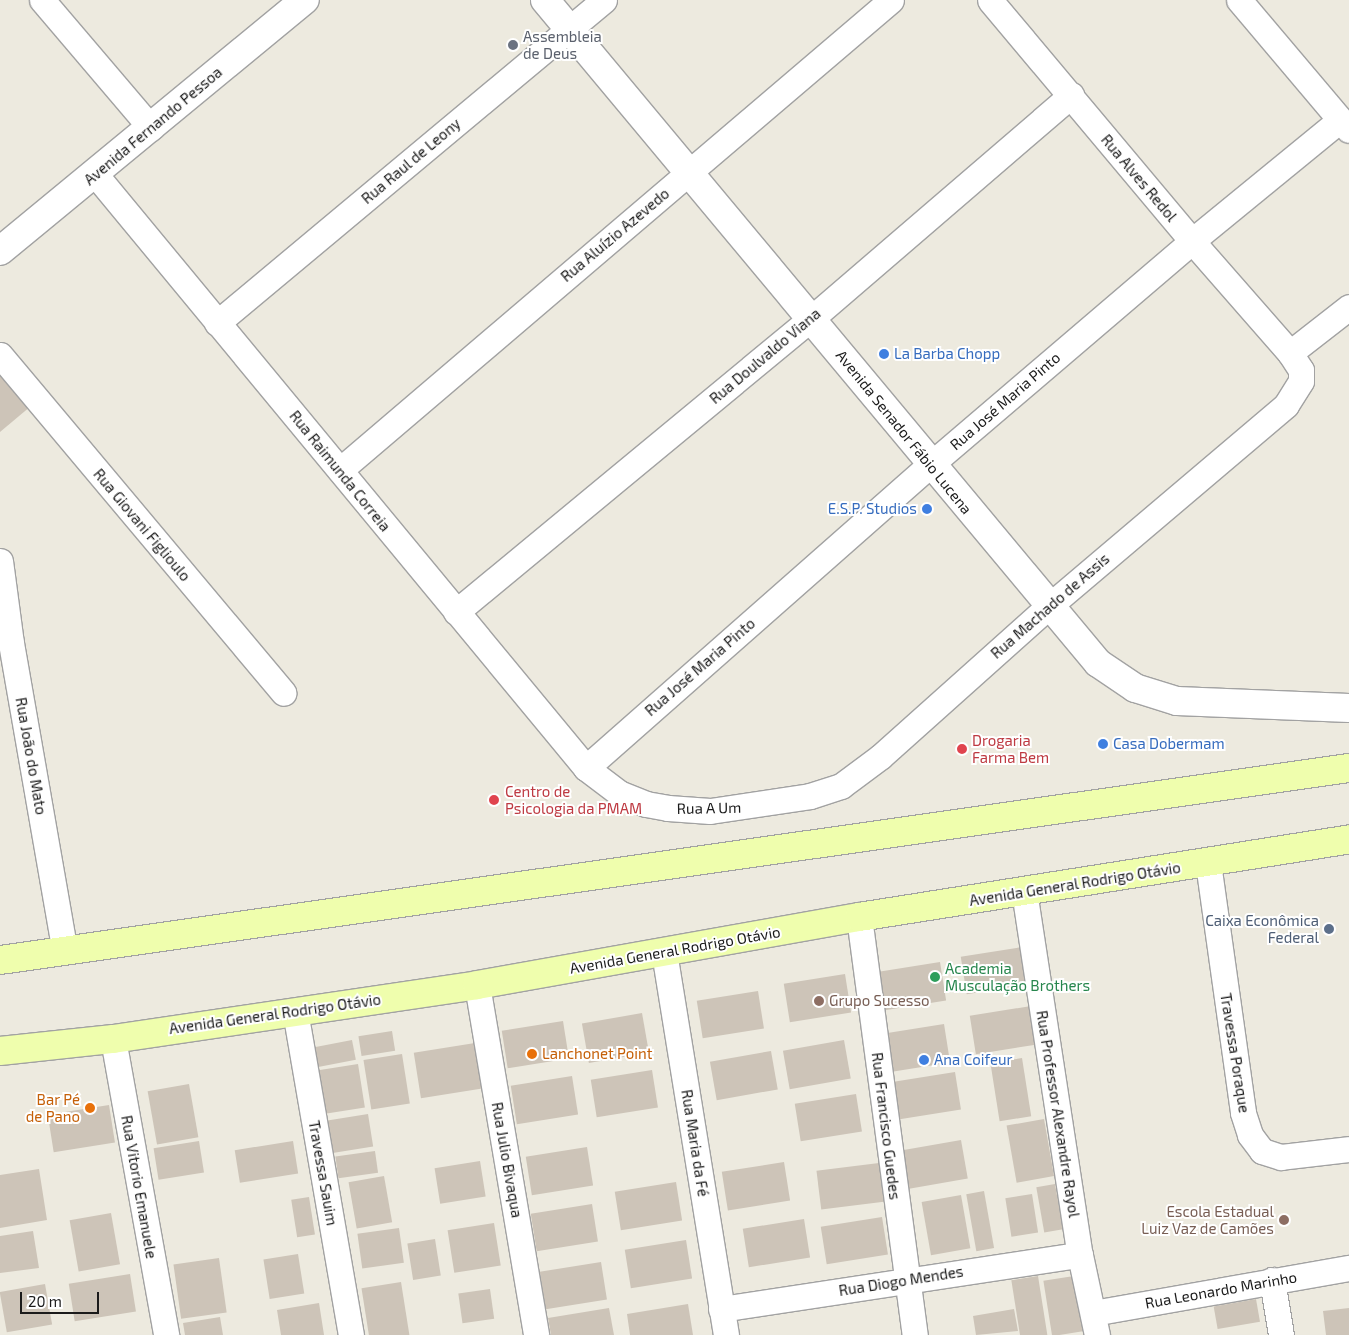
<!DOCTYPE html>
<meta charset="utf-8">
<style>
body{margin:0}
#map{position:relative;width:1349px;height:1335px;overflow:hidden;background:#edeadf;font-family:"Exo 2",sans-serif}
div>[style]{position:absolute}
.building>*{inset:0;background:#cdc4b8;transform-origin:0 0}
.roads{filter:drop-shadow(1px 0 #a2a2a2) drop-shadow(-1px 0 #a2a2a2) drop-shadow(0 1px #a2a2a2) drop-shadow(0 -1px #a2a2a2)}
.minor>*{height:25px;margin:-12.5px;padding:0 12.5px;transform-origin:12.5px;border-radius:12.5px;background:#fff}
.tertiary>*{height:28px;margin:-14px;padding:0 14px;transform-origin:14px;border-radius:14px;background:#fff}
.secondary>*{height:28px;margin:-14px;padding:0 14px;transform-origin:14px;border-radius:14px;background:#effead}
.dots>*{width:14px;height:14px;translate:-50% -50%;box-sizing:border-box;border:2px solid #fff;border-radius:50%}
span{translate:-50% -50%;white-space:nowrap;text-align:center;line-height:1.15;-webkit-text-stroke:4px #fff;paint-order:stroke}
.worship-label{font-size:15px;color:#5b616d}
.left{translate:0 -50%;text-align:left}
.street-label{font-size:15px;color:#1b1b1b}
.shop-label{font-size:15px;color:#366cbe}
.right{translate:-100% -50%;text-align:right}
.health-label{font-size:15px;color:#be3a42}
.service-label{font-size:15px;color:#4e5e75}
.leisure-label{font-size:15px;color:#27864d}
.education-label{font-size:15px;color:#785e54}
.food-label{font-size:15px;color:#c56008}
.scale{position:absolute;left:20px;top:1292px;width:79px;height:22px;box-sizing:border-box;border:2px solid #1b1b1b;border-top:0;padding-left:6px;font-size:15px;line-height:18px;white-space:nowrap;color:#1b1b1b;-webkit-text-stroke:4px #fff;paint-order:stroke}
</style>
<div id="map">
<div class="building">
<i style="clip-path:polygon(0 369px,31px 406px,0 432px)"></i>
<i style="left:1022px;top:947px;width:38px;height:62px;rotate:81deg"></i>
<i style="left:940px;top:962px;width:39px;height:62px;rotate:81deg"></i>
<i style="left:845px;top:974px;width:39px;height:62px;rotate:81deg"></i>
<i style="left:758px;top:991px;width:38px;height:62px;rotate:81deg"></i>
<i style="left:1031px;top:1006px;width:39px;height:62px;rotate:81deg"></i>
<i style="left:642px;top:1013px;width:40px;height:61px;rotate:80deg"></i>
<i style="left:563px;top:1021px;width:38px;height:62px;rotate:81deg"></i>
<i style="left:944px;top:1024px;width:39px;height:62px;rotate:81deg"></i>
<i style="left:392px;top:1031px;width:20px;height:34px;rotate:81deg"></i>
<i style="left:352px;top:1040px;width:20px;height:41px;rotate:79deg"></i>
<i style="left:844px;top:1040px;width:39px;height:62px;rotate:80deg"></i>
<i style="left:475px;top:1043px;width:46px;height:62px;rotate:81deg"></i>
<i style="left:771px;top:1051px;width:39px;height:62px;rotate:80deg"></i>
<i style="left:402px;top:1054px;width:50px;height:39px;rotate:81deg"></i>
<i style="left:1022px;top:1058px;width:59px;height:32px;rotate:81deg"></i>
<i style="left:358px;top:1064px;width:44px;height:45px;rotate:81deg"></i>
<i style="left:652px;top:1070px;width:38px;height:62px;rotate:81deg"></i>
<i style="left:955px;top:1072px;width:38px;height:62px;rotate:81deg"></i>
<i style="left:572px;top:1076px;width:39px;height:62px;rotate:81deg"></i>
<i style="left:189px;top:1084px;width:54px;height:42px;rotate:80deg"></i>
<i style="left:856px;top:1094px;width:38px;height:62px;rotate:81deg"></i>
<i style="left:109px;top:1105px;width:38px;height:62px;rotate:81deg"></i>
<i style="left:368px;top:1114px;width:33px;height:41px;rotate:81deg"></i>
<i style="left:1044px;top:1119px;width:58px;height:38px;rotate:80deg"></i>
<i style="left:961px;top:1140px;width:39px;height:61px;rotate:80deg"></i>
<i style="left:199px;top:1141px;width:32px;height:46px;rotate:81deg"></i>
<i style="left:293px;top:1141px;width:33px;height:59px;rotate:81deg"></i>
<i style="left:587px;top:1147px;width:39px;height:62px;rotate:81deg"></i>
<i style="left:375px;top:1151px;width:22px;height:40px;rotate:82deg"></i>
<i style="left:480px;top:1161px;width:36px;height:46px;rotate:81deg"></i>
<i style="left:784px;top:1162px;width:39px;height:63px;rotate:81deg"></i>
<i style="left:879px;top:1163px;width:39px;height:63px;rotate:83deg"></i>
<i style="clip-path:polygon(39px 1169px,47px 1220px,0 1228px,0 1175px)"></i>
<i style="left:384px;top:1176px;width:47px;height:36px;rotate:80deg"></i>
<i style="left:676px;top:1182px;width:39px;height:62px;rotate:81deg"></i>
<i style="left:1055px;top:1184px;width:46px;height:19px;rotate:80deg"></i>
<i style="left:984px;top:1191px;width:58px;height:18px;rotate:80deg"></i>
<i style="left:1032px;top:1194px;width:39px;height:27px;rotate:81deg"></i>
<i style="left:961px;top:1195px;width:54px;height:40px;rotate:80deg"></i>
<i style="left:309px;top:1197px;width:38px;height:18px;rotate:81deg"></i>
<i style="left:592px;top:1204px;width:38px;height:62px;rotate:81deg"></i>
<i style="left:111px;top:1213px;width:52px;height:42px;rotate:80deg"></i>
<i style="left:882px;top:1217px;width:38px;height:62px;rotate:81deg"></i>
<i style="left:804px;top:1219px;width:39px;height:62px;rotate:81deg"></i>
<i style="left:494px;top:1223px;width:43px;height:47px;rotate:81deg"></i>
<i style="left:399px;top:1228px;width:35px;height:42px;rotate:82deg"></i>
<i style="clip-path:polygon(33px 1231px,39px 1268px,0 1273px,0 1236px)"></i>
<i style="left:435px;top:1239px;width:37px;height:28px;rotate:81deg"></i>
<i style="left:686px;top:1240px;width:39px;height:62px;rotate:81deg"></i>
<i style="left:298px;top:1254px;width:40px;height:35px;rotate:81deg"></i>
<i style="left:219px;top:1258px;width:55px;height:46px;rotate:82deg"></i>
<i style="left:601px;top:1262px;width:38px;height:62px;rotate:81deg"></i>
<i style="left:130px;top:1274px;width:38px;height:62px;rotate:81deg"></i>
<i style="left:1038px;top:1276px;width:60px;height:27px;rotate:81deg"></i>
<i style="left:1074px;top:1276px;width:56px;height:31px;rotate:81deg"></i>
<i style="left:401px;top:1282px;width:54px;height:40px;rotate:81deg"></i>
<i style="left:45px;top:1284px;width:41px;height:46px;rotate:80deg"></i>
<i style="left:490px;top:1289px;width:30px;height:32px;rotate:82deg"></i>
<i style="left:1256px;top:1299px;width:23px;height:43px;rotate:80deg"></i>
<i style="clip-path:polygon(319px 1303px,324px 1335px,281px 1335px,277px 1310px)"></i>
<i style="clip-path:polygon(688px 1304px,693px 1335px,630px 1335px,627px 1314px)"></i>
<i style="clip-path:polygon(609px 1308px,614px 1335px,551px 1335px,548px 1318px)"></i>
<i style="clip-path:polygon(1349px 1308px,1349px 1335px,1326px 1335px,1323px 1311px)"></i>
<i style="clip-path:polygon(1014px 1309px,1018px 1331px,976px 1335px,973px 1316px)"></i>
<i style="clip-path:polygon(220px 1317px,223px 1335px,185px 1335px,183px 1323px)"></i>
</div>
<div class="roads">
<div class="minor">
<i style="left:42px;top:0;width:168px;rotate:49.6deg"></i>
<i style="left:1239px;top:0;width:170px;rotate:49.8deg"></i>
<i style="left:95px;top:174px;width:771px;rotate:50.42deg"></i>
<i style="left:586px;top:768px;width:41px;rotate:37.1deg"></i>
<i style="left:619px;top:793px;width:29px;rotate:22deg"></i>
<i style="left:646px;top:804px;width:22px;rotate:10deg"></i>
<i style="left:668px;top:808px;width:42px;rotate:4.1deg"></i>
<i style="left:710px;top:811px;width:101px;rotate:-8.5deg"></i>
<i style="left:810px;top:796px;width:33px;rotate:-18deg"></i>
<i style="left:841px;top:786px;width:49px;rotate:-36.6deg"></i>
<i style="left:880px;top:757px;width:225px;rotate:-41.8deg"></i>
<i style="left:1048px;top:607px;width:312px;rotate:-40.3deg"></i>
<i style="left:1286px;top:405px;width:28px;rotate:-58deg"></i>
<i style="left:1301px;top:381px;width:11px;rotate:-90deg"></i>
<i style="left:1301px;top:370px;width:20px;rotate:-123deg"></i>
<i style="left:1290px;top:353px;width:149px;rotate:-131.2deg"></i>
<i style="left:1192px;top:241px;width:314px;rotate:-130deg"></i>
<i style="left:217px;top:323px;width:504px;rotate:-39.85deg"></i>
<i style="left:1290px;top:353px;width:75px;rotate:-37.9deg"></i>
<i style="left:0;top:355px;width:441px;rotate:50deg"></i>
<i style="left:340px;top:470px;width:724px;rotate:-40.46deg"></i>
<i style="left:0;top:561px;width:83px;rotate:82.4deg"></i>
<i style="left:11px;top:643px;width:313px;rotate:80.1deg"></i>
<i style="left:456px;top:612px;width:462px;rotate:-39.6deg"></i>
<i style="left:812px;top:318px;width:342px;rotate:-40.7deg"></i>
<i style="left:586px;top:768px;width:458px;rotate:-41.4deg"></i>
<i style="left:930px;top:465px;width:345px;rotate:-40.5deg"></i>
<i style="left:1192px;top:241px;width:191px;rotate:-39.3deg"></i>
<i style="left:1208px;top:863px;width:252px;rotate:82deg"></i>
<i style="left:1243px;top:1113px;width:23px;rotate:72deg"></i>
<i style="left:1250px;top:1135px;width:20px;rotate:53deg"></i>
<i style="left:1262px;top:1151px;width:20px;rotate:18deg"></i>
<i style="left:1281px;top:1157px;width:68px;rotate:-6.7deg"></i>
<i style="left:1024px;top:891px;width:368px;rotate:81.3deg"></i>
<i style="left:1080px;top:1255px;width:82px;rotate:78deg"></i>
<i style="left:859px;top:917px;width:422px;rotate:82.4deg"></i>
<i style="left:664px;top:952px;width:388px;rotate:80.8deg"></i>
<i style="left:477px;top:985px;width:355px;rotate:80.4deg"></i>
<i style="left:295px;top:1011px;width:329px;rotate:80.2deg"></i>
<i style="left:113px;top:1039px;width:301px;rotate:79.8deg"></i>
<i style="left:1272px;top:1280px;width:56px;rotate:80.7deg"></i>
<i style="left:721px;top:1309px;width:363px;rotate:-8.6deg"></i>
<i style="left:1093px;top:1313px;width:260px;rotate:-10deg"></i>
</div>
<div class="tertiary">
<i style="left:545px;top:0;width:863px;rotate:50.17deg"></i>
<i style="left:1098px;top:663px;width:45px;rotate:34deg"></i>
<i style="left:1135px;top:688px;width:44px;rotate:17.2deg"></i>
<i style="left:1177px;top:701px;width:172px;rotate:2.3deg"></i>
<i style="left:0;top:251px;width:395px;rotate:-39.5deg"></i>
</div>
<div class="secondary">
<i style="left:0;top:960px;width:1363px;rotate:-8.1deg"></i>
<i style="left:0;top:1051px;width:114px;rotate:-6.1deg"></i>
<i style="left:113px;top:1039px;width:368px;rotate:-8.4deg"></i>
<i style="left:477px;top:985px;width:388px;rotate:-10.1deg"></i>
<i style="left:859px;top:917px;width:496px;rotate:-9deg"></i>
</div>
</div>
<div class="dots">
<i style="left:513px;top:45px;background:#6b7280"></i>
<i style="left:884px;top:354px;background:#3f7fe0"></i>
<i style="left:927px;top:509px;background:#3f7fe0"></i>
<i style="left:1103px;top:744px;background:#3f7fe0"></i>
<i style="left:962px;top:749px;background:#e0444e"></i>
<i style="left:494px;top:800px;background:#e0444e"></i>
<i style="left:1329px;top:929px;background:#5c6f8a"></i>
<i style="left:935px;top:977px;background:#2e9e5b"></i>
<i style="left:819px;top:1001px;background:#8d6e63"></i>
<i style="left:532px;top:1054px;background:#e8710a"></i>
<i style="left:924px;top:1060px;background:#3f7fe0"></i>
<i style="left:90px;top:1108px;background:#e8710a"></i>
<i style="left:1284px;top:1220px;background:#8d6e63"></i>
</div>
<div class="worship-label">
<span class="left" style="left:523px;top:45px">Assembleia<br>de Deus</span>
</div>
<div class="street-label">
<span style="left:153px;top:126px;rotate:-40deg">Avenida Fernando Pessoa</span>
<span style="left:411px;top:161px;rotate:-40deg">Rua Raul de Leony</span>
<span style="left:1139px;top:178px;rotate:50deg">Rua Alves Redol</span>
<span style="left:615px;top:235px;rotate:-40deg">Rua Aluízio Azevedo</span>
<span style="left:765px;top:356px;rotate:-40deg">Rua Doulvaldo Viana</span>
<span style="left:1005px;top:401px;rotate:-41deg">Rua José Maria Pinto</span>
<span style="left:904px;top:432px;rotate:51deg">Avenida Senador Fábio Lucena</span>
<span style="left:340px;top:471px;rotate:51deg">Rua Raimunda Correia</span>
<span style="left:142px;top:525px;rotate:50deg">Rua Giovani Figlioulo</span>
<span style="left:1050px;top:606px;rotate:-41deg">Rua Machado de Assis</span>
<span style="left:700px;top:667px;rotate:-41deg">Rua José Maria Pinto</span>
<span style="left:31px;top:756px;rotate:80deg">Rua João do Mato</span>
<span style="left:709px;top:808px;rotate:-1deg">Rua A Um</span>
<span style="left:1075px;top:884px;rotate:-9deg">Avenida General Rodrigo Otávio</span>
<span style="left:675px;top:950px;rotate:-10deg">Avenida General Rodrigo Otávio</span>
<span style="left:275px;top:1014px;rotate:-8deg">Avenida General Rodrigo Otávio</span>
<span style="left:1235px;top:1053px;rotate:81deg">Travessa Poraque</span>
<span style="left:1058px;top:1114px;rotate:81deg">Rua Professor Alexandre Rayol</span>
<span style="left:886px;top:1126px;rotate:83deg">Rua Francisco Guedes</span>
<span style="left:695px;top:1143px;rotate:81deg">Rua Maria da Fé</span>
<span style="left:507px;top:1160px;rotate:80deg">Rua Julio Bivaqua</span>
<span style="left:323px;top:1173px;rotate:80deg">Travessa Sauim</span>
<span style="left:139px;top:1187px;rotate:80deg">Rua Vitorio Emanuele</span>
<span style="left:901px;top:1281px;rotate:-9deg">Rua Diogo Mendes</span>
<span style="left:1221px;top:1290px;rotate:-10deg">Rua Leonardo Marinho</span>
</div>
<div class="shop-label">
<span class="left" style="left:894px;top:354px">La Barba Chopp</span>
<span class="right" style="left:917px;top:509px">E.S.P. Studios</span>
<span class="left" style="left:1113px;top:744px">Casa Dobermam</span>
<span class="left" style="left:934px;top:1060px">Ana Coifeur</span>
</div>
<div class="health-label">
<span class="left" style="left:972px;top:749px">Drogaria<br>Farma Bem</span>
<span class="left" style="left:505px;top:800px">Centro de<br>Psicologia da PMAM</span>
</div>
<div class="service-label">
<span class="right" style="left:1319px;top:929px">Caixa Econômica<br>Federal</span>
</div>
<div class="leisure-label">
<span class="left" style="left:945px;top:977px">Academia<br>Musculação Brothers</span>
</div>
<div class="education-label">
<span class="left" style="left:829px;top:1001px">Grupo Sucesso</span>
<span class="right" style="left:1274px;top:1220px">Escola Estadual<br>Luiz Vaz de Camões</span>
</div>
<div class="food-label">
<span class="left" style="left:542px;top:1054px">Lanchonet Point</span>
<span class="right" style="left:80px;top:1108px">Bar Pé<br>de Pano</span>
</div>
<div class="scale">20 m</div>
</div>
